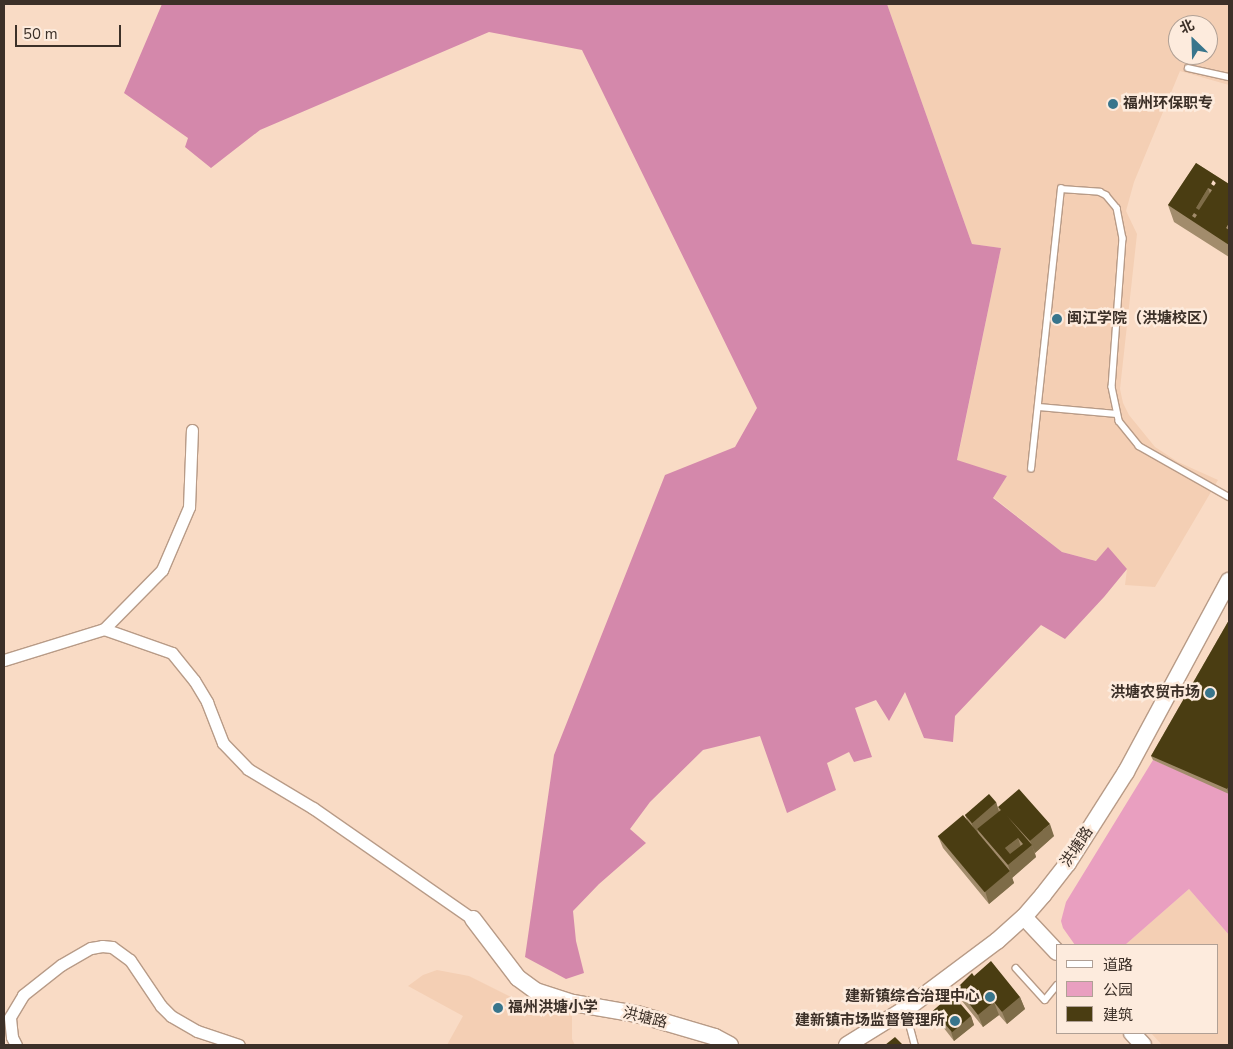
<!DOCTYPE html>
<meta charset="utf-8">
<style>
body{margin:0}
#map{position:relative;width:1233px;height:1049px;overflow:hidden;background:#f9dbc5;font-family:"Nunito Sans","Noto Sans SC",sans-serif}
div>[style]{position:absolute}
.built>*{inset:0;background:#f4cfb4}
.green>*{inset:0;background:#e99fc0}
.forest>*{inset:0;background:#d488ab}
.roads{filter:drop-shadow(1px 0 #b89b87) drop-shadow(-1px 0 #b89b87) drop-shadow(0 1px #b89b87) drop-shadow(0 -1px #b89b87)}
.lane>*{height:5.5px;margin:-2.75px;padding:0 2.75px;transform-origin:2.75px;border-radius:2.75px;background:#fff}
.street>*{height:11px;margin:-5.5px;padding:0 5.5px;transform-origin:5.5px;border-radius:5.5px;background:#fff}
.secondary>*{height:16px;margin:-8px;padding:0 8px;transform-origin:8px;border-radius:8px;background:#fff}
.wall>*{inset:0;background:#a28c6c}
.shaded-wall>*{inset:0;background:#7e6c48}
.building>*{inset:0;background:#4a3d12;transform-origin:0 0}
.dots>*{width:14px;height:14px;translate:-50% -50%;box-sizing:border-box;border:2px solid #fdebdd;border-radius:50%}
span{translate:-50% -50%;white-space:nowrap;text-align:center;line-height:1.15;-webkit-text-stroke:5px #fdebdd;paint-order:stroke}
.poi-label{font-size:15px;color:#3c3028;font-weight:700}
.left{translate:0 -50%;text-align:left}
.right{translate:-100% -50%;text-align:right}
.street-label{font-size:15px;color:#3c3028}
.frame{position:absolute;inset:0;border:5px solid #3c3028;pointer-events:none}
.legend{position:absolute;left:1056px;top:944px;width:162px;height:90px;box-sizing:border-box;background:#fdebdd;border:1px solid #b0a095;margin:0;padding:6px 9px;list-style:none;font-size:15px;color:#3c3028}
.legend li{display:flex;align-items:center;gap:10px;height:25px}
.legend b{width:25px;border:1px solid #b0a095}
.north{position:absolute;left:1168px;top:15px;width:50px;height:50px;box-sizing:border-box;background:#fdebdd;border:1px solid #b0a095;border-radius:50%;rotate:336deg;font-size:14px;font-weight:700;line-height:20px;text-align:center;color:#3c3028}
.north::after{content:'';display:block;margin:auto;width:18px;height:22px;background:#38758c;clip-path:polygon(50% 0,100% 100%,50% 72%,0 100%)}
.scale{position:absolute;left:15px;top:25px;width:106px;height:22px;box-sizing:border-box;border:2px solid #3c3028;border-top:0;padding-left:6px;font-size:15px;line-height:18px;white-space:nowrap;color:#3c3028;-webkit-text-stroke:4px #fdebdd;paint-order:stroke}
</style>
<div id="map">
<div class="built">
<i style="clip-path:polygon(evenodd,887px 4px,1229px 4px,1229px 85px,1180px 71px,1134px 182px,1126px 211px,1137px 234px,1120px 389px,1123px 403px,1129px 415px,1155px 447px,1178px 462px,1218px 480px,1155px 587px,1125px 585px,1127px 569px,1062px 552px,993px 497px,1007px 476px,957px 461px,1001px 248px,972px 244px,887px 4px,1178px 25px,1208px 25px,1208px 55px,1178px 55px,1178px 25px)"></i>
<i style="clip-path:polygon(1189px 889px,1229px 935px,1229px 1045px,1162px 1045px,1151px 1033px,1217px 1033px,1217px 945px,1125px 945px)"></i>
<i style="clip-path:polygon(437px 970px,469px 976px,529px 1006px,542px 1005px,559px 1015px,563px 1010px,572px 1015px,572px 1039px,575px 1045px,447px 1045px,463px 1016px,408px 986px,423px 975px)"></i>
</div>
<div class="green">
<i style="clip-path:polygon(1153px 760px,1229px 792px,1229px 935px,1189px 889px,1125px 945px,1075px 945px,1063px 928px,1061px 921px,1066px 902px)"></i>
</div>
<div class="forest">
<i style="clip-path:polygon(162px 4px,887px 4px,972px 244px,1001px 248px,957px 460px,1007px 476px,993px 498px,1062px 552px,1096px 561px,1108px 547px,1127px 569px,1104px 597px,1065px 639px,1041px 625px,955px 716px,953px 742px,924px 738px,905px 692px,889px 721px,876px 700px,855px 708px,872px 757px,854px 762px,849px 752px,827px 763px,836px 790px,787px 813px,760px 736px,703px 750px,650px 802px,630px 829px,646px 843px,599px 884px,573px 911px,576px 941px,584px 973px,566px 979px,525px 957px,554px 755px,665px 475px,735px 447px,757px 408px,582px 50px,489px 32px,260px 130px,211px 168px,185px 147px,188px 138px,124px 93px)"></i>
</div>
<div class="roads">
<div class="lane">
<i style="left:1188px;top:68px;width:42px;rotate:12.4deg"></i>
<i style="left:1039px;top:407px;width:78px;rotate:5.1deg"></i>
<i style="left:1031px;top:469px;width:282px;rotate:-83.9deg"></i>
<i style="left:1061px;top:189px;width:39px;rotate:4deg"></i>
<i style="left:1100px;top:192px;width:7px;rotate:27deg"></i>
<i style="left:1106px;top:195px;width:17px;rotate:50deg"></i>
<i style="left:1117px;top:208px;width:31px;rotate:79deg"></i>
<i style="left:1123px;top:238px;width:149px;rotate:94.2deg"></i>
<i style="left:1112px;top:387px;width:35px;rotate:78deg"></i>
<i style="left:1119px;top:421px;width:32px;rotate:51deg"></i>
<i style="left:1139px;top:446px;width:103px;rotate:29.5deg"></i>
<i style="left:1016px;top:968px;width:43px;rotate:47.8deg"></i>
<i style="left:1045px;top:1000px;width:19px;rotate:-51deg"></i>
<i style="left:906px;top:1011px;width:35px;rotate:75deg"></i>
</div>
<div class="street">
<i style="left:104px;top:629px;width:72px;rotate:19.4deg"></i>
<i style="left:172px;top:653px;width:35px;rotate:51deg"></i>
<i style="left:194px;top:680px;width:26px;rotate:59deg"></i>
<i style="left:207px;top:702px;width:44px;rotate:68.7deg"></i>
<i style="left:223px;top:743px;width:36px;rotate:46deg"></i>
<i style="left:248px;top:769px;width:76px;rotate:31deg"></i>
<i style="left:313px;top:808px;width:195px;rotate:34.8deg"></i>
<i style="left:4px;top:660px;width:105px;rotate:-17.2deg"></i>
<i style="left:104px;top:629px;width:83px;rotate:-45.5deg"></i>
<i style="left:162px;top:570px;width:69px;rotate:-66.8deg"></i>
<i style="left:189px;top:507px;width:77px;rotate:-87.8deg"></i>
<i style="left:16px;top:1045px;width:9px;rotate:-117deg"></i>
<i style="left:12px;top:1037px;width:20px;rotate:-96deg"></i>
<i style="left:10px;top:1017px;width:26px;rotate:-59deg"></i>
<i style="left:23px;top:995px;width:48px;rotate:-38.3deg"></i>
<i style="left:61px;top:965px;width:34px;rotate:-30deg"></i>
<i style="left:91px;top:948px;width:11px;rotate:-10deg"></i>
<i style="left:102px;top:946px;width:10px;rotate:6deg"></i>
<i style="left:112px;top:947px;width:22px;rotate:36deg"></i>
<i style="left:130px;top:960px;width:55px;rotate:56deg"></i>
<i style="left:161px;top:1006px;width:14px;rotate:45deg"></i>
<i style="left:171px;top:1016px;width:30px;rotate:30deg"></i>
<i style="left:197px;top:1031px;width:44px;rotate:18.4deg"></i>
</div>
<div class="secondary">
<i style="left:1024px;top:917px;width:48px;rotate:46.7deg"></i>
<i style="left:473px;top:919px;width:74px;rotate:52.7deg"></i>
<i style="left:518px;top:978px;width:22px;rotate:36deg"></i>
<i style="left:536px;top:991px;width:39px;rotate:18deg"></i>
<i style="left:573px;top:1003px;width:65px;rotate:9.8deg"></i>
<i style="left:637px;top:1014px;width:81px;rotate:16.4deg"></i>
<i style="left:715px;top:1037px;width:17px;rotate:28deg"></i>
<i style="left:1132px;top:1033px;width:16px;rotate:47deg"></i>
<i style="left:847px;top:1045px;width:74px;rotate:-31.8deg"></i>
<i style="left:910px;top:1006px;width:109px;rotate:-36.8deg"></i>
<i style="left:997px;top:941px;width:36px;rotate:-42deg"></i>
<i style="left:1024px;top:917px;width:29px;rotate:-49deg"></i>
<i style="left:1043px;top:895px;width:41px;rotate:-52deg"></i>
<i style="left:1068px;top:863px;width:108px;rotate:-57.5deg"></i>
<i style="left:1126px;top:772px;width:217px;rotate:-61.7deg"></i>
</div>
</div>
<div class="wall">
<i style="clip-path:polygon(evenodd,1196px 163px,1229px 184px,1229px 257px,1174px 222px,1168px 205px,1196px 163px,1213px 180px,1216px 183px,1214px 186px,1211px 184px,1213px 180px)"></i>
<i style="clip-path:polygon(1229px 620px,1229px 794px,1153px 760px,1151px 756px)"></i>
<i style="clip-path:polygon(996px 802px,999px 811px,998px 807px,1054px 836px,1035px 853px,1036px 857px,1012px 878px,1014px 883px,989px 904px,943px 848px,938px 836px,967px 820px,965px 815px)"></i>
<i style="clip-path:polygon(974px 976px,1020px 997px,1025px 1009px,1007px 1024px,999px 1015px,983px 1027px,962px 1001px,957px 988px)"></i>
<i style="clip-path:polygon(933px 1010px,971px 1016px,974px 1025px,954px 1041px,936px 1018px)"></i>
</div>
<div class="shaded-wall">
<i style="clip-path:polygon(1208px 188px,1214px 205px,1202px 224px,1196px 208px)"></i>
<i style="clip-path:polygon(1229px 786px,1229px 794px,1227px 789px)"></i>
<i style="clip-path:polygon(996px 802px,1000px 815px,977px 829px,978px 833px,976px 835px,971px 822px)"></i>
<i style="clip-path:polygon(1050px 824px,1054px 836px,1035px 853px,1030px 841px)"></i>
<i style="clip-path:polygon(1018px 838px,1022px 850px,1010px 861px,1005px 848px)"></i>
<i style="clip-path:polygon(1032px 845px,1036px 857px,1012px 878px,1008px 865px)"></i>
<i style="clip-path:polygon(1010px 871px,1014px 883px,989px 904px,985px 891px)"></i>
<i style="clip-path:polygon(1020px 997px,1025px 1009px,1007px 1024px,1002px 1012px)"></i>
<i style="clip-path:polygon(994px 1002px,999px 1015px,983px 1027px,978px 1015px)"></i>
<i style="clip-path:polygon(971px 1016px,974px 1025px,954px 1041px,951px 1032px)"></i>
</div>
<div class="building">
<i style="clip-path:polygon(evenodd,1196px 163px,1229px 184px,1229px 223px,1226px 228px,1229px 230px,1229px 245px,1168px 205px,1196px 163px,1213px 180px,1216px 183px,1214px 186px,1211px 184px,1213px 180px,1196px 163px,1208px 188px,1212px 190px,1199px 210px,1196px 208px,1208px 188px,1196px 163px,1194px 213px,1197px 215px,1195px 218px,1192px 216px,1194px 213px)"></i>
<i style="clip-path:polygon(1229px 620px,1229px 786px,1227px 789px,1151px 756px)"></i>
<i style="clip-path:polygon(evenodd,1019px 789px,1050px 824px,1030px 841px,1007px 816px,1032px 845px,1008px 865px,977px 829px,1001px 810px,998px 807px,1019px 789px,1018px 838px,1023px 844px,1010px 854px,1005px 848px,1018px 838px)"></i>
<i style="left:989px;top:794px;width:11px;height:32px;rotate:49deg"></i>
<i style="left:963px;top:815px;width:73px;height:33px;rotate:50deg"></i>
<i style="clip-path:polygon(991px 961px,1020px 997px,1002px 1012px,994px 1002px,978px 1015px,957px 988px,972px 973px,974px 976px)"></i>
<i style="left:952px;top:994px;width:29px;height:25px;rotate:49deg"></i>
<i style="clip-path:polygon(895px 1037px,903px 1045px,885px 1045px)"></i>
</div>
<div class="dots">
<i style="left:1113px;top:104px;background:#38758c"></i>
<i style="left:1057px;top:319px;background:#38758c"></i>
<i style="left:1210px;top:693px;background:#38758c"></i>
<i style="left:990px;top:997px;background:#38758c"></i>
<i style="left:498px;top:1008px;background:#38758c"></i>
<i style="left:955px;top:1021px;background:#38758c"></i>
</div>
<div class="poi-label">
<span class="left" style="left:1123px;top:104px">福州环保职专</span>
<span class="left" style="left:1067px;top:319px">闽江学院（洪塘校区）</span>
<span class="right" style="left:1200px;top:693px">洪塘农贸市场</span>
<span class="right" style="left:980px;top:997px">建新镇综合治理中心</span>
<span class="left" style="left:508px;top:1008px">福州洪塘小学</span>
<span class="right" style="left:945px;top:1021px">建新镇市场监督管理所</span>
</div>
<div class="street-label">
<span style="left:1077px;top:847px;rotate:-56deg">洪塘路</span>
<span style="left:645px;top:1018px;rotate:14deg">洪塘路</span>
</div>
<div class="frame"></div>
<ul class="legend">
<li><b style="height:6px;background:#fff"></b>道路</li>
<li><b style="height:14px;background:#e99fc0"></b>公园</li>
<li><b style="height:14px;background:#4a3d12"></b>建筑</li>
</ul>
<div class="north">北</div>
<div class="scale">50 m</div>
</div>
